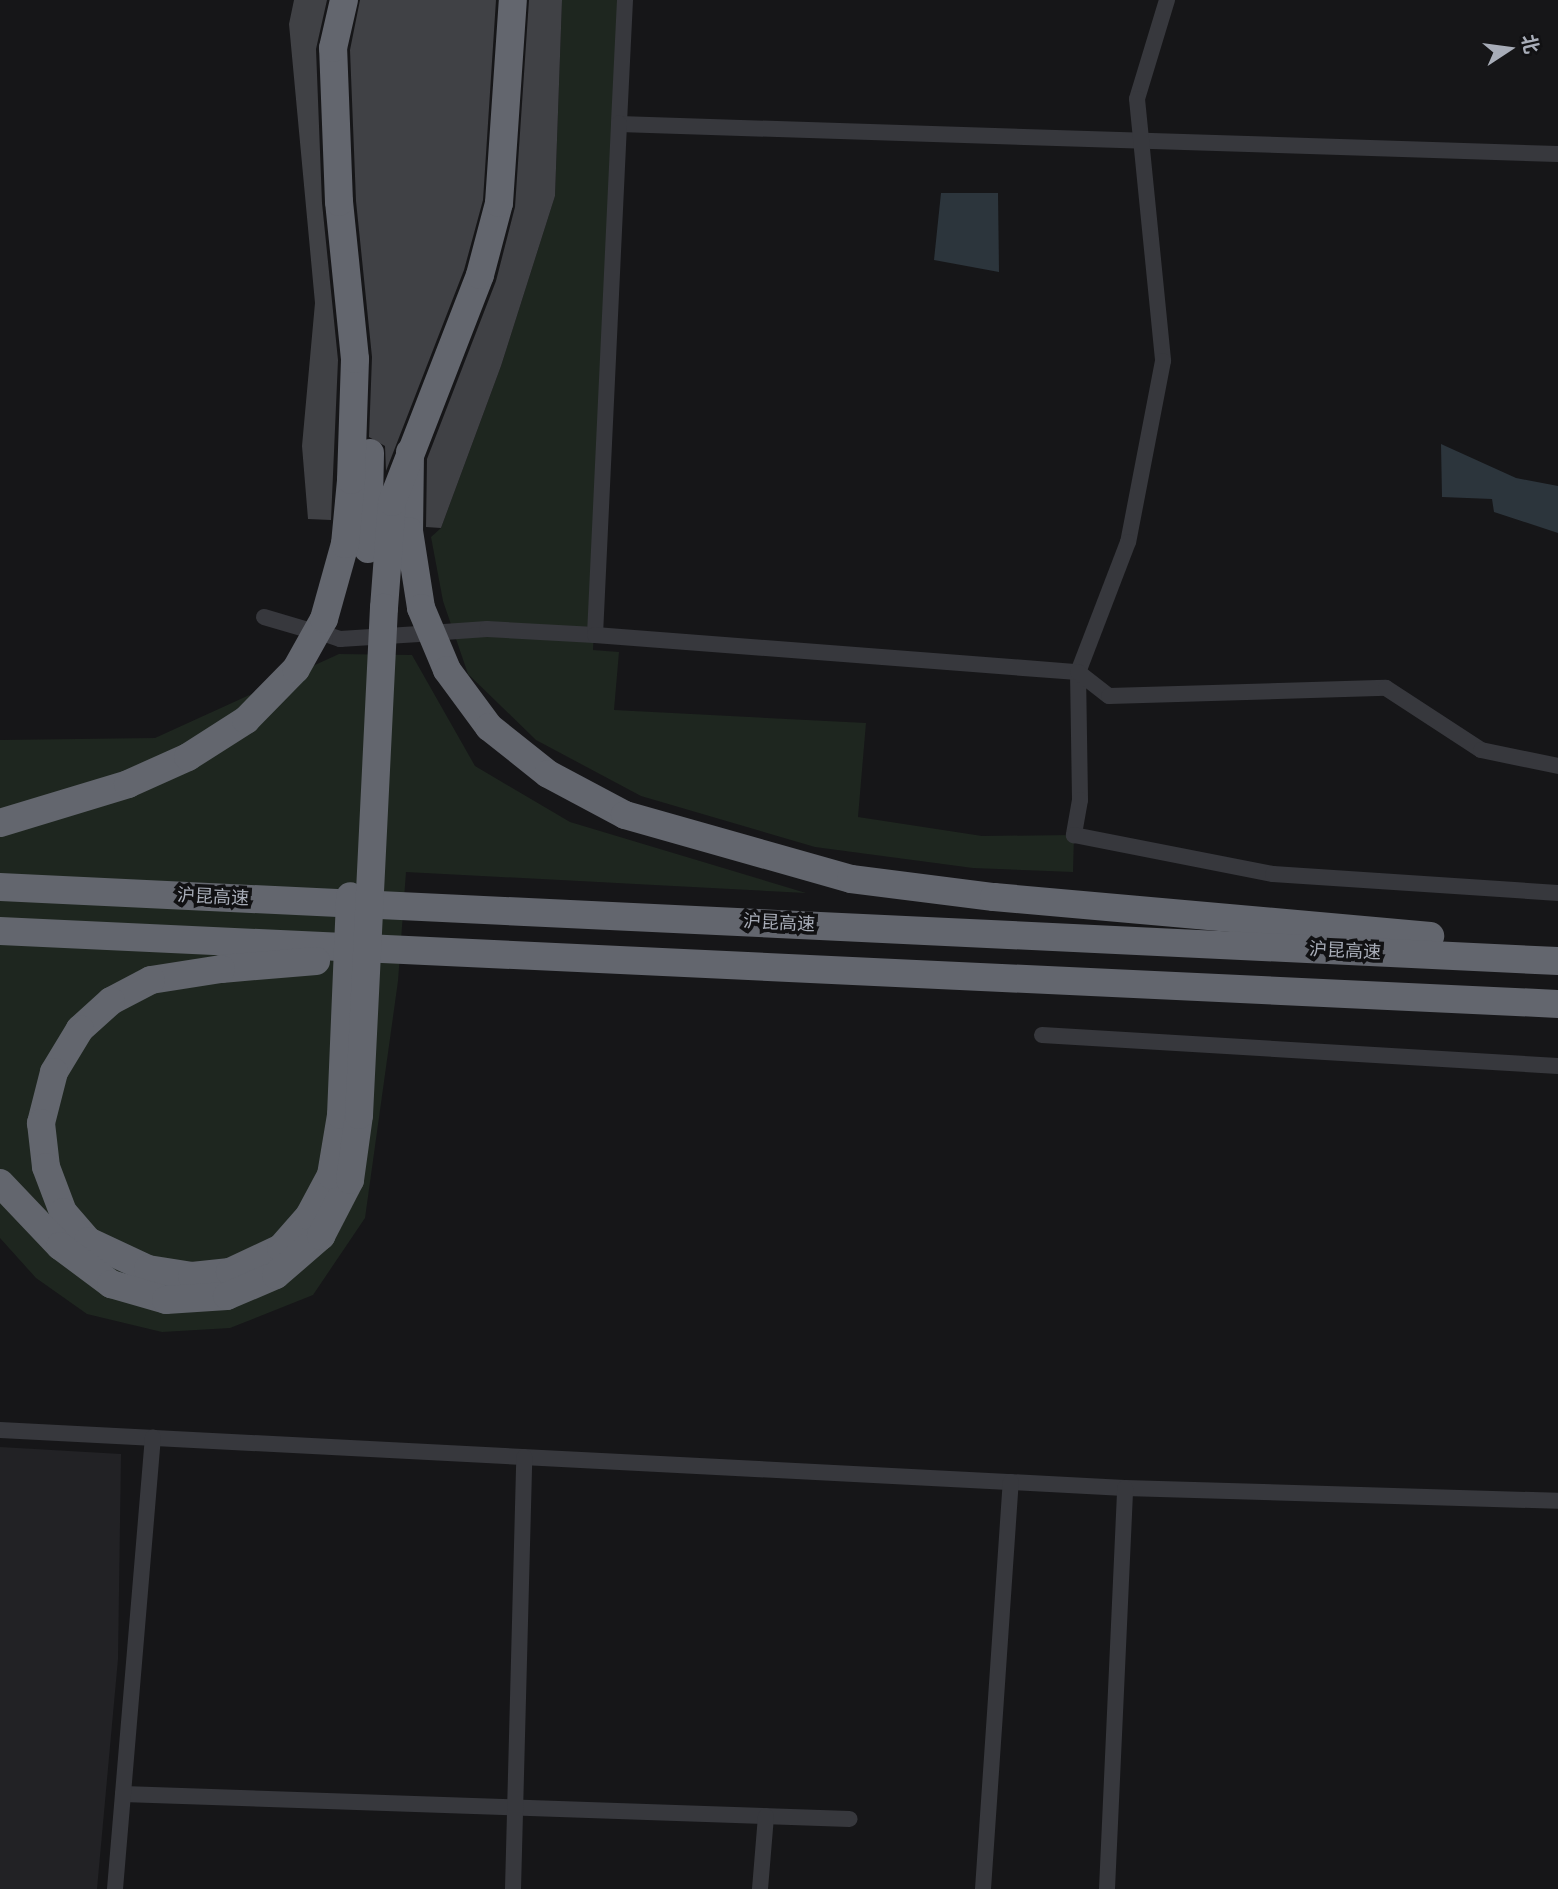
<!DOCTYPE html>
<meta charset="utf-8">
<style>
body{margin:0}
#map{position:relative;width:1558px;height:1889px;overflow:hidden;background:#161618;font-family:"Nunito Sans","Noto Sans SC",sans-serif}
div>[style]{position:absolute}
.built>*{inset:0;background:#222225}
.green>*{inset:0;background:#1e261f}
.water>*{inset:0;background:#2c353c}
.building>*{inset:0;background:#404145}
.minor>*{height:16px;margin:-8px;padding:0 8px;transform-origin:8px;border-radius:8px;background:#37383d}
.motorway>*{height:28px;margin:-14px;padding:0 14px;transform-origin:14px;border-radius:14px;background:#63666e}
.motorway-bridge>*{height:28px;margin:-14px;padding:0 14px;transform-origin:14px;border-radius:14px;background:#63666e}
span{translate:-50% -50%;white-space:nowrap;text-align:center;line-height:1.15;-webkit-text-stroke:7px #111113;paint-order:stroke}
.street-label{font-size:18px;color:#a8adb8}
.north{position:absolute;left:1474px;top:14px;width:70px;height:70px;-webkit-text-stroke:5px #111113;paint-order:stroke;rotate:77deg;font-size:19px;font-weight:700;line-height:28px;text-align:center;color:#a8adb8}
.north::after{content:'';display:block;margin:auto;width:24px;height:32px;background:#a8adb8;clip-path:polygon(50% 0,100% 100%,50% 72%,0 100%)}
</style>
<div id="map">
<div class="built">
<i style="clip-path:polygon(0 1447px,121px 1454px,118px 1659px,97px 1889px,0 1889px)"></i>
</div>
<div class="green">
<i style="clip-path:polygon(562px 0,624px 0,593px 650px,619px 652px,614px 710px,866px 723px,858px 817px,982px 836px,1074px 835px,1073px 872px,973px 868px,815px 847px,641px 796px,536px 740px,468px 674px,443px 601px,431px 537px,441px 528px,501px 366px,555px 196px)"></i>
<i style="clip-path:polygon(339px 654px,412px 655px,475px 766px,570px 822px,806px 893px,406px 872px,398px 981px,365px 1218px,313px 1295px,230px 1328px,162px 1332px,87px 1314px,36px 1278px,0 1238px,0 740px,155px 738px)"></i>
</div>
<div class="water">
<i style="clip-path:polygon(941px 193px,998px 193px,999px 272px,934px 260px)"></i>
<i style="clip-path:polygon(1441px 444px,1516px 478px,1558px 486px,1558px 533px,1494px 512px,1492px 499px,1442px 497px)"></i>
</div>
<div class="building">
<i style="clip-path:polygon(294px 0,327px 0,316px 49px,322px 203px,338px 360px,331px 520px,308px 519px,302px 446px,315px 303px,289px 24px)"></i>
<i style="clip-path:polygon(360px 0,496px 0,483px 200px,464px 270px,386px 471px,385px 446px,369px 437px,372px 357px,356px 201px,350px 50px)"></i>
<i style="clip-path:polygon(529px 0,562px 0,555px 196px,501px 366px,441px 528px,426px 527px,427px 459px,496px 281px,515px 207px)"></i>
</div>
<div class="minor">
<i style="left:625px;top:0;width:124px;rotate:92.8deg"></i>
<i style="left:619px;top:124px;width:939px;rotate:1.83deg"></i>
<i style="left:1167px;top:0;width:103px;rotate:106.9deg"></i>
<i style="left:1137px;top:99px;width:263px;rotate:84.3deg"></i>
<i style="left:1163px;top:361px;width:184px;rotate:100.9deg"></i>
<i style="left:1128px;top:542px;width:139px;rotate:111deg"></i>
<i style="left:1078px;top:672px;width:128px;rotate:89.1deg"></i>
<i style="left:1080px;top:800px;width:36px;rotate:100deg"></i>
<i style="left:1074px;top:835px;width:203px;rotate:11.1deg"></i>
<i style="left:1273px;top:874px;width:286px;rotate:3.8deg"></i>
<i style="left:264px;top:617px;width:43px;rotate:16.3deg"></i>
<i style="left:444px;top:632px;width:43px;rotate:-4deg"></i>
<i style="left:487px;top:629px;width:108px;rotate:3.2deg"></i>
<i style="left:595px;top:635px;width:512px;rotate:-87.31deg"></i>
<i style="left:328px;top:635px;width:13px;rotate:18deg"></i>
<i style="left:340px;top:639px;width:79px;rotate:-3.6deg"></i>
<i style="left:595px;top:635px;width:484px;rotate:4.4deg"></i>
<i style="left:1078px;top:672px;width:39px;rotate:38deg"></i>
<i style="left:1109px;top:696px;width:277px;rotate:-1.7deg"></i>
<i style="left:1386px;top:688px;width:113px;rotate:33.1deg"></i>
<i style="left:1481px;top:750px;width:79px;rotate:11.7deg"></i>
<i style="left:1042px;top:1035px;width:517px;rotate:3.44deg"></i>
<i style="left:0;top:1430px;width:1126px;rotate:2.95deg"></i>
<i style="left:1125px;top:1488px;width:433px;rotate:1.7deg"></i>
<i style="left:123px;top:1794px;width:727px;rotate:1.97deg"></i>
<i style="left:115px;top:1889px;width:453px;rotate:-85.2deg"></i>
<i style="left:513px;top:1889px;width:432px;rotate:-88.5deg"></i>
<i style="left:760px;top:1889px;width:73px;rotate:-85.3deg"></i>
<i style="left:983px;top:1889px;width:408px;rotate:-86.1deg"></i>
<i style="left:1107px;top:1889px;width:401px;rotate:-87.4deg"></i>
</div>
<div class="motorway">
<i style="left:410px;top:452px;width:79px;rotate:90.7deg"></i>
<i style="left:409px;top:531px;width:78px;rotate:81.1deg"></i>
<i style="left:421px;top:608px;width:67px;rotate:67.2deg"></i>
<i style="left:447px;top:670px;width:71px;rotate:53.6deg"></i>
<i style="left:489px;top:727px;width:75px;rotate:38.5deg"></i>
<i style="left:548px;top:774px;width:87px;rotate:28deg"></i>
<i style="left:625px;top:815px;width:235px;rotate:15.8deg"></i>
<i style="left:851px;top:879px;width:144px;rotate:7.2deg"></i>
<i style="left:994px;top:897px;width:438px;rotate:5.1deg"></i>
<i style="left:368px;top:549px;width:96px;rotate:-88.8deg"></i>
<i style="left:384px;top:608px;width:106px;rotate:-85.7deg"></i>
<i style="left:392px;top:502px;width:243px;rotate:-68.8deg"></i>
<i style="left:480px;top:275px;width:74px;rotate:-75.2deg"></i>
<i style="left:499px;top:203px;width:203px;rotate:-86.1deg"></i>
<i style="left:0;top:823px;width:134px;rotate:-16.9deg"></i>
<i style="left:128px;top:784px;width:66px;rotate:-24.2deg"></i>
<i style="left:188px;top:757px;width:69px;rotate:-32.5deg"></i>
<i style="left:246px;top:720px;width:71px;rotate:-45.6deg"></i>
<i style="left:296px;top:669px;width:57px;rotate:-60.8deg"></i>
<i style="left:324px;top:619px;width:78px;rotate:-74.4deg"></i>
<i style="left:345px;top:544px;width:64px;rotate:-84.6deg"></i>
<i style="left:351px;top:480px;width:121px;rotate:-88.1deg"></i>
<i style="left:355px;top:359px;width:158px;rotate:-95.8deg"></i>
<i style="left:339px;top:202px;width:154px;rotate:-92.2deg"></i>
<i style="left:333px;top:48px;width:49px;rotate:-77.1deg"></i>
<i style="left:0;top:887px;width:1560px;rotate:2.72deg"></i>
<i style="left:0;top:931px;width:1560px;rotate:2.68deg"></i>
<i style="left:316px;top:961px;width:95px;rotate:175.2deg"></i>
<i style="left:221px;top:969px;width:71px;rotate:171.1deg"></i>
<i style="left:151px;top:980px;width:45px;rotate:152.3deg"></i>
<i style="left:111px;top:1001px;width:42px;rotate:137.9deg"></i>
<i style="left:80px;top:1029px;width:50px;rotate:121.2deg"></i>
<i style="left:54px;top:1072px;width:53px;rotate:104.3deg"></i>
<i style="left:41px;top:1123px;width:44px;rotate:83.5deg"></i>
<i style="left:46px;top:1167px;width:48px;rotate:69.3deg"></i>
<i style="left:63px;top:1212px;width:38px;rotate:49deg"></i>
<i style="left:88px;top:1241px;width:66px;rotate:25deg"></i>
<i style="left:148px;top:1269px;width:45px;rotate:9deg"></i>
<i style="left:192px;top:1276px;width:38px;rotate:-6deg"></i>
<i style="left:230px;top:1272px;width:56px;rotate:-25.2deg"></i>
<i style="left:281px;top:1248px;width:43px;rotate:-48.8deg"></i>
<i style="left:309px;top:1216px;width:47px;rotate:-61.8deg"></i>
<i style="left:0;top:1183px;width:87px;rotate:46.4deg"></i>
<i style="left:60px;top:1246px;width:64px;rotate:36.7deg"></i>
<i style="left:111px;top:1284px;width:57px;rotate:16.2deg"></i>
<i style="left:166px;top:1300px;width:61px;rotate:-3.8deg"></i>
<i style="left:227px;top:1296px;width:53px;rotate:-23.2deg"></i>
<i style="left:276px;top:1275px;width:60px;rotate:-40.9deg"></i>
<i style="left:321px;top:1236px;width:63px;rotate:-62.6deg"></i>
</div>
<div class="motorway-bridge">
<i style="left:331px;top:1175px;width:61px;rotate:-80.5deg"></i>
<i style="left:341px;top:1115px;width:219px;rotate:-87.6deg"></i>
<i style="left:350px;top:1180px;width:66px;rotate:-82.1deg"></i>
<i style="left:359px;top:1115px;width:508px;rotate:-87.18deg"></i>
</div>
<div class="street-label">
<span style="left:213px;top:897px;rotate:3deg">沪昆高速</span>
<span style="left:779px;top:923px;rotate:3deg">沪昆高速</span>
<span style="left:1345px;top:951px;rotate:3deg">沪昆高速</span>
</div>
<div class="north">北</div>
</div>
